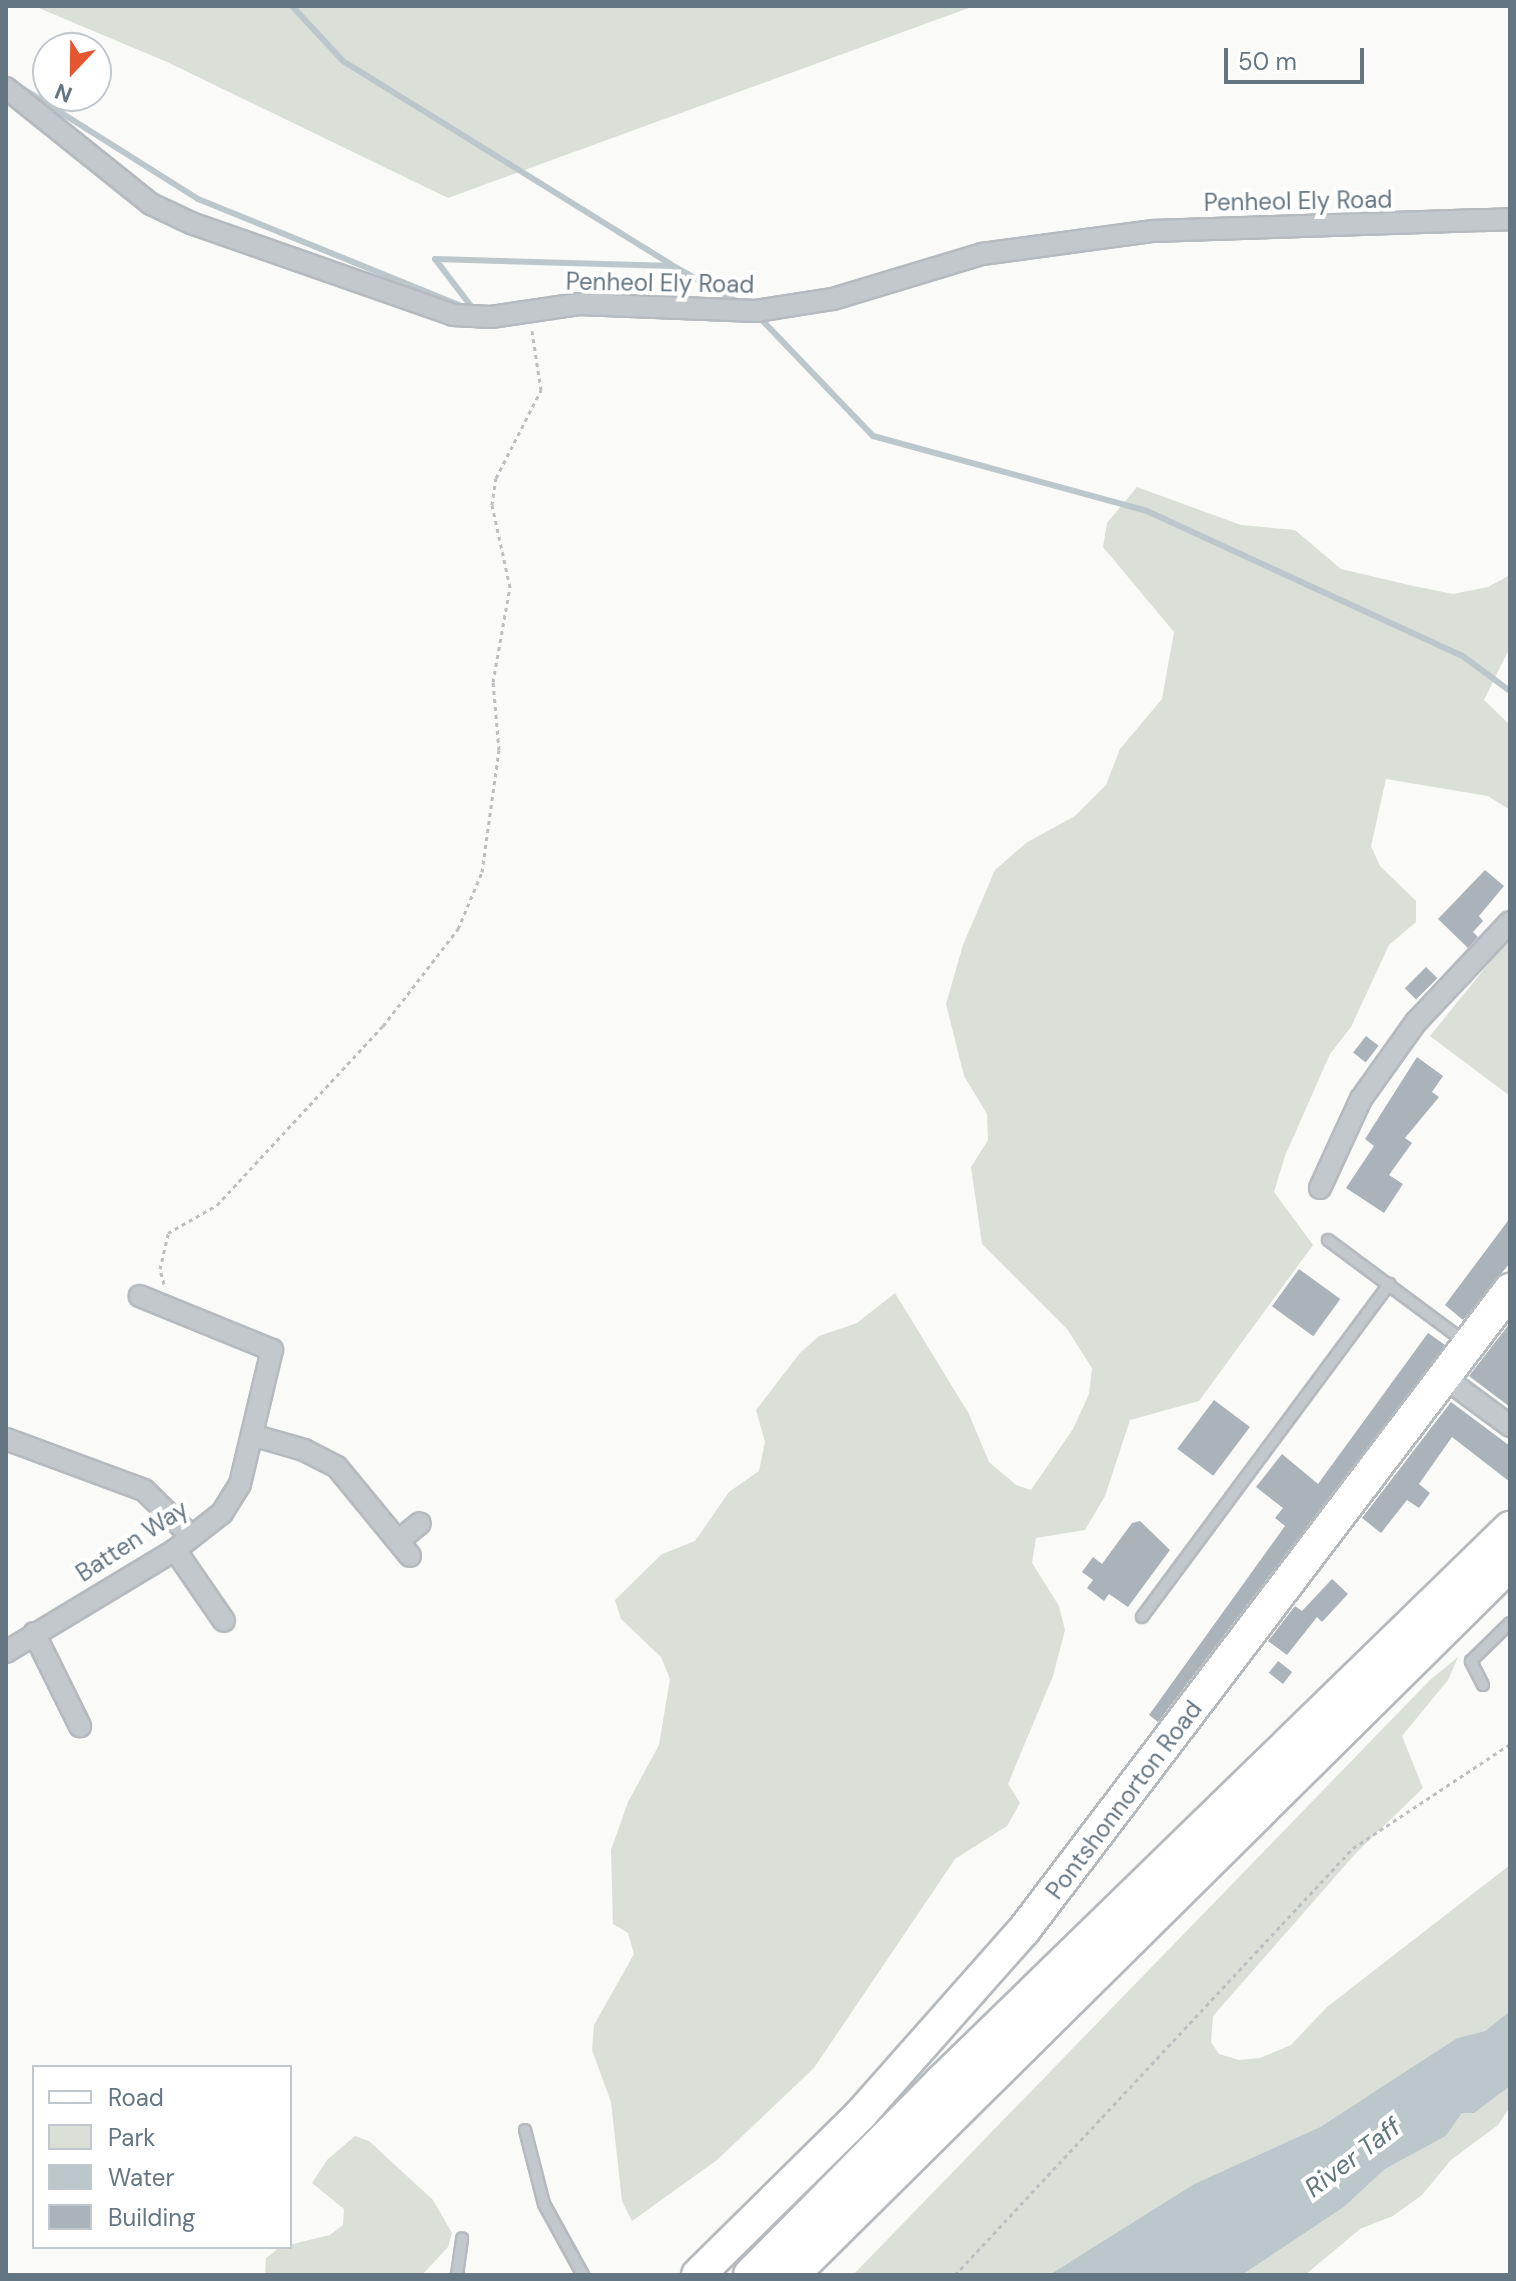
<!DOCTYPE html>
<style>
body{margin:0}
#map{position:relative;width:1516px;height:2281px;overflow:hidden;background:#fafaf8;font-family:"DM Sans",sans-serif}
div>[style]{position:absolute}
.green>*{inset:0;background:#dadfd7}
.water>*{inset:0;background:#bbc7cb}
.stream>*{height:6px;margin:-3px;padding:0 3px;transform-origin:3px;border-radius:3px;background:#bbc7cb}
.building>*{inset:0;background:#aab3b9;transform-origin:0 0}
.path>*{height:3px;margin-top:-1.5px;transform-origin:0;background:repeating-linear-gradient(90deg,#bbbfc2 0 4px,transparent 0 8px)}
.roads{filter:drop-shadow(2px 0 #b5babe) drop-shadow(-2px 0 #b5babe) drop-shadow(0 2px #b5babe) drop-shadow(0 -2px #b5babe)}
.service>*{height:10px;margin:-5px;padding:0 5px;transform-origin:5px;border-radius:5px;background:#c3c8cc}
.minor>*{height:20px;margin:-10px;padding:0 10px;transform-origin:10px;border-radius:10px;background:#c3c8cc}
.primary>*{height:32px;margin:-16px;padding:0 16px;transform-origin:16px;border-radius:16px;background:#fff}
.trunk>*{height:34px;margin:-17px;padding:0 17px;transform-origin:17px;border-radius:17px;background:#fff}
span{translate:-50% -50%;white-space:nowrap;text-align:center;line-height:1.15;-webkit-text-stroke:8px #fff;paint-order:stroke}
.street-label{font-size:24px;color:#657683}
.water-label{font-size:26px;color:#60757c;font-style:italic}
.frame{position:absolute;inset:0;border:8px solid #657683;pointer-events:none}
.legend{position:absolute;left:32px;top:2065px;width:260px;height:184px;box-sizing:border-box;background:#fff;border:2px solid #c1c8cd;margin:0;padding:10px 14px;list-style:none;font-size:24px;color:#657683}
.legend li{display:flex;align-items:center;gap:16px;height:40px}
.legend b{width:40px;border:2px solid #c1c8cd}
.north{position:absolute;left:32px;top:32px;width:80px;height:80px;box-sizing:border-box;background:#fff;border:2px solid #c1c8cd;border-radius:50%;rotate:202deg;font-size:22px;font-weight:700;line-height:32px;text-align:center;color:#657683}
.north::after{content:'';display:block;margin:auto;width:28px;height:36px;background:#e4572e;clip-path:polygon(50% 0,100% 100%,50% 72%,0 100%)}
.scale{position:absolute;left:1224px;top:48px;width:140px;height:36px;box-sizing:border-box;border:4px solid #657683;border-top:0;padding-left:10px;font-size:24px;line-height:28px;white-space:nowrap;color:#657683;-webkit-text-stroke:6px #fff;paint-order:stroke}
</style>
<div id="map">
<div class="green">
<i style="clip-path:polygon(34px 6px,974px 6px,448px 198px,167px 62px)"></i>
<i style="clip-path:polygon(1137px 487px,1241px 525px,1295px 530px,1341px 569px,1409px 585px,1453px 594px,1488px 587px,1510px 575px,1510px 647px,1484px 700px,1510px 725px,1510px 810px,1488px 796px,1386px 779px,1371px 846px,1380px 866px,1416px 901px,1416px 922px,1389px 945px,1351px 1027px,1330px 1054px,1285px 1156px,1274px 1192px,1313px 1245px,1199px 1401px,1130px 1420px,1105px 1496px,1085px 1530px,1036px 1538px,1032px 1563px,1059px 1606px,1065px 1630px,1053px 1676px,1008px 1784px,1020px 1803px,1007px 1826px,955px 1859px,814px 2068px,717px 2160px,632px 2221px,622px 2201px,611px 2102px,592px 2050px,594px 2025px,634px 1954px,628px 1933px,613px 1924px,611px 1850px,628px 1802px,659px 1745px,670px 1679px,661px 1657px,621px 1619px,615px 1600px,662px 1554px,695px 1541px,729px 1492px,759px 1471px,765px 1442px,756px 1410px,800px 1353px,819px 1336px,857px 1323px,895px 1293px,969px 1414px,989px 1462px,1016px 1485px,1031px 1490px,1073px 1429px,1089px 1394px,1092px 1368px,1067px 1329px,982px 1244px,971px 1167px,988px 1140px,987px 1114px,964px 1076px,946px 1004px,963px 945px,995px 870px,1026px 843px,1075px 816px,1106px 785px,1120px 749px,1162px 699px,1174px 632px,1103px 547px,1107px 523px)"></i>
<i style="clip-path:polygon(1510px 937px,1510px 1096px,1430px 1036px)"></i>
<i style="clip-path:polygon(1458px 1657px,1448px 1680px,1402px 1736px,1423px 1788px,1356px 1853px,1213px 2016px,1211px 2042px,1219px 2054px,1239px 2060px,1260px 2058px,1291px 2045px,1327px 2007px,1510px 1865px,1510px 2011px,1485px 2031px,1457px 2038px,1320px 2127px,1194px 2184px,1049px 2275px,853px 2275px,1430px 1680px)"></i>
<i style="clip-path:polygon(1510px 2086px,1510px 2107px,1498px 2125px,1451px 2160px,1422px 2195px,1393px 2216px,1360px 2229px,1305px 2275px,1242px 2275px,1344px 2207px,1385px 2169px,1446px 2136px,1462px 2113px)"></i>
<i style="clip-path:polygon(355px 2136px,369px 2141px,433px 2200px,452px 2233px,448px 2247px,422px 2275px,265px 2275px,266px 2258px,280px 2247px,330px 2235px,343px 2225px,344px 2209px,312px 2183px,327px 2160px)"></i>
</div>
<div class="water">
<i style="clip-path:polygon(1510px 2011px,1510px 2086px,1474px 2113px,1462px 2113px,1446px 2136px,1385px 2169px,1344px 2207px,1242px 2275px,1049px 2275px,1194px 2184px,1320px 2127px,1457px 2038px,1485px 2031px)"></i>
</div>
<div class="stream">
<i style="left:292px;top:6px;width:75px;rotate:47.2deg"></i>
<i style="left:343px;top:61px;width:385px;rotate:31.8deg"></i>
<i style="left:6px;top:78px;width:227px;rotate:32.2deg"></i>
<i style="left:198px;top:199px;width:289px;rotate:22.1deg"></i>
<i style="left:474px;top:310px;width:64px;rotate:-127.4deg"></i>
<i style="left:435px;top:259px;width:238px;rotate:1.7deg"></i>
<i style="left:673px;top:266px;width:79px;rotate:28.8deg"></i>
<i style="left:758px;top:316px;width:166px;rotate:46.2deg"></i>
<i style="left:873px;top:436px;width:284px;rotate:15.3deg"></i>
<i style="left:1147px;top:511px;width:349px;rotate:24.7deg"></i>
<i style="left:1464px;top:657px;width:57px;rotate:36.5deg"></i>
</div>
<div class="building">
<i style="clip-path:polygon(1485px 870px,1504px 886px,1479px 916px,1483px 921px,1473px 932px,1478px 937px,1468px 948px,1438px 919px)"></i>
<i style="left:1426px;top:967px;width:16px;height:30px;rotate:45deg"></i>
<i style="left:1366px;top:1036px;width:16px;height:21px;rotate:38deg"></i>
<i style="clip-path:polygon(1417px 1057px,1443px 1076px,1432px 1092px,1439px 1097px,1405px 1138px,1412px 1143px,1389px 1175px,1403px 1184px,1384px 1213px,1346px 1188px,1374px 1146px,1365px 1139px)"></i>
<i style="clip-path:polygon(1510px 1218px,1510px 1263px,1463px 1320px,1445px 1305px)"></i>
<i style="left:1299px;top:1269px;width:51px;height:46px;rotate:36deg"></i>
<i style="clip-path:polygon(1510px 1323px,1510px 1407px,1469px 1376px)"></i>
<i style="clip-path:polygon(1428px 1333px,1445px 1345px,1158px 1722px,1149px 1715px,1285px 1526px,1275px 1518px,1283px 1508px,1256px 1487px,1282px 1454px,1318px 1484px)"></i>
<i style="left:1214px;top:1400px;width:45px;height:61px;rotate:37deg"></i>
<i style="clip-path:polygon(1451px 1402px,1510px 1446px,1510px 1482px,1452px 1437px,1419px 1484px,1430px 1493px,1419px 1508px,1407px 1500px,1381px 1533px,1362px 1518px)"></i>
<i style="clip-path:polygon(1140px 1521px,1170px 1550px,1128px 1607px,1109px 1594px,1104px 1601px,1087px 1588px,1093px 1580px,1082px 1572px,1093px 1557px,1102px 1564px,1132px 1523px)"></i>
<i style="clip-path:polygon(1332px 1579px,1348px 1594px,1322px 1622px,1317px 1617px,1287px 1655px,1268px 1641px,1295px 1606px,1302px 1611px)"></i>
<i style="left:1278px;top:1661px;width:18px;height:15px;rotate:38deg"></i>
</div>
<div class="path">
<i style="left:164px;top:1284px;width:16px;rotate:-105deg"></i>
<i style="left:160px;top:1269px;width:37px;rotate:-77deg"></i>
<i style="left:168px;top:1233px;width:56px;rotate:-29.7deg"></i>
<i style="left:217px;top:1205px;width:244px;rotate:-47.2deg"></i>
<i style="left:383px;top:1026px;width:123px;rotate:-52.3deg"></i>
<i style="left:458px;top:929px;width:62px;rotate:-67.2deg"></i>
<i style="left:482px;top:872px;width:123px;rotate:-82.1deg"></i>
<i style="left:499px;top:750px;width:68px;rotate:-95deg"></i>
<i style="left:493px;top:682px;width:97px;rotate:-79.9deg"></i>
<i style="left:510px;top:587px;width:84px;rotate:-102.4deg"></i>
<i style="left:492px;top:505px;width:27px;rotate:-82deg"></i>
<i style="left:496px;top:478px;width:99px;rotate:-62.9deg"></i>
<i style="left:541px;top:390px;width:60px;rotate:-98.7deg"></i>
<i style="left:955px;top:2275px;width:584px;rotate:-47.01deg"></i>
<i style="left:1353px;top:1848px;width:188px;rotate:-33.5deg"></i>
</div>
<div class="roads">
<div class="service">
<i style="left:1328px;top:1240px;width:169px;rotate:36.6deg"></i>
<i style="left:1142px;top:1617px;width:415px;rotate:-53.4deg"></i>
<i style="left:1483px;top:1685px;width:27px;rotate:-117deg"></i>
<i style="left:1471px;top:1661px;width:54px;rotate:-44.3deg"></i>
<i style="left:525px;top:2130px;width:76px;rotate:75.6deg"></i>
<i style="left:544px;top:2204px;width:81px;rotate:61.2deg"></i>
<i style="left:457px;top:2275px;width:37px;rotate:-82deg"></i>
</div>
<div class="minor">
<i style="left:6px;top:88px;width:186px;rotate:38.7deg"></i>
<i style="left:151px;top:204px;width:44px;rotate:25.4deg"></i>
<i style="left:191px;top:223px;width:278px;rotate:19.3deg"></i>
<i style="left:453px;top:315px;width:38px;rotate:3deg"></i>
<i style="left:491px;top:317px;width:89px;rotate:-8.4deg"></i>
<i style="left:579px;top:304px;width:177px;rotate:2.3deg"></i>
<i style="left:756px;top:311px;width:78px;rotate:-8.9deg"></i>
<i style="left:833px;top:299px;width:156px;rotate:-16.8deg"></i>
<i style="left:982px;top:254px;width:173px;rotate:-7.7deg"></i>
<i style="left:1153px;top:231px;width:357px;rotate:-1.9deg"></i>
<i style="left:1320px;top:1188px;width:98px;rotate:-65.3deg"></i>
<i style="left:1361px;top:1099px;width:95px;rotate:-54.5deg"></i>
<i style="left:1416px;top:1022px;width:137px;rotate:-46.8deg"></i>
<i style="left:1445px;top:1378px;width:81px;rotate:36.4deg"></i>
<i style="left:252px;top:1435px;width:54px;rotate:16.1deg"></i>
<i style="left:304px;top:1450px;width:37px;rotate:27deg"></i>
<i style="left:337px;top:1467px;width:115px;rotate:50.6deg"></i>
<i style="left:6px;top:1439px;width:147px;rotate:20.3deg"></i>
<i style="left:144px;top:1490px;width:66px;rotate:44.4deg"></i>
<i style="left:398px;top:1541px;width:28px;rotate:-39deg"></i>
<i style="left:175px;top:1550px;width:86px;rotate:55.4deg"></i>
<i style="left:34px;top:1633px;width:104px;rotate:63.7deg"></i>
<i style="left:6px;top:1652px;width:197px;rotate:-31.1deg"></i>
<i style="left:175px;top:1550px;width:60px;rotate:-38.2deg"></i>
<i style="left:222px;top:1513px;width:34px;rotate:-58deg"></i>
<i style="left:240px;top:1484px;width:138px;rotate:-76.6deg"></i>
<i style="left:272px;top:1350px;width:143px;rotate:-157.8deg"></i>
</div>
<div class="primary">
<i style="left:698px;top:2275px;width:229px;rotate:-44.6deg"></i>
<i style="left:861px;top:2114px;width:246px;rotate:-48.5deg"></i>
<i style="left:1024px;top:1930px;width:804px;rotate:-52.79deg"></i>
</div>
<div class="trunk">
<i style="left:751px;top:2275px;width:272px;rotate:-45.3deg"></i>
<i style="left:942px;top:2082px;width:793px;rotate:-44.23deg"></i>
<i style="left:791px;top:2275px;width:1012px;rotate:-44.72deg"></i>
</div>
</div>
<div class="street-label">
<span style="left:1298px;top:201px;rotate:-1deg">Penheol Ely Road</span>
<span style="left:660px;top:283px;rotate:1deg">Penheol Ely Road</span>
<span style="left:132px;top:1541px;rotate:-33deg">Batten Way</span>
<span style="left:1124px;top:1800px;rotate:-53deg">Pontshonnorton Road</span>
</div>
<div class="water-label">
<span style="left:1353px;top:2158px;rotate:-37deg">River Taff</span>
</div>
<div class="frame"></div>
<ul class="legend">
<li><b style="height:10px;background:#fff"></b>Road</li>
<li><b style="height:22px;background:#dadfd7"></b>Park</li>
<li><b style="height:22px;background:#bbc7cb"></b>Water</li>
<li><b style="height:22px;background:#aab3b9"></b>Building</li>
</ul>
<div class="north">N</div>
<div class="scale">50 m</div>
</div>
